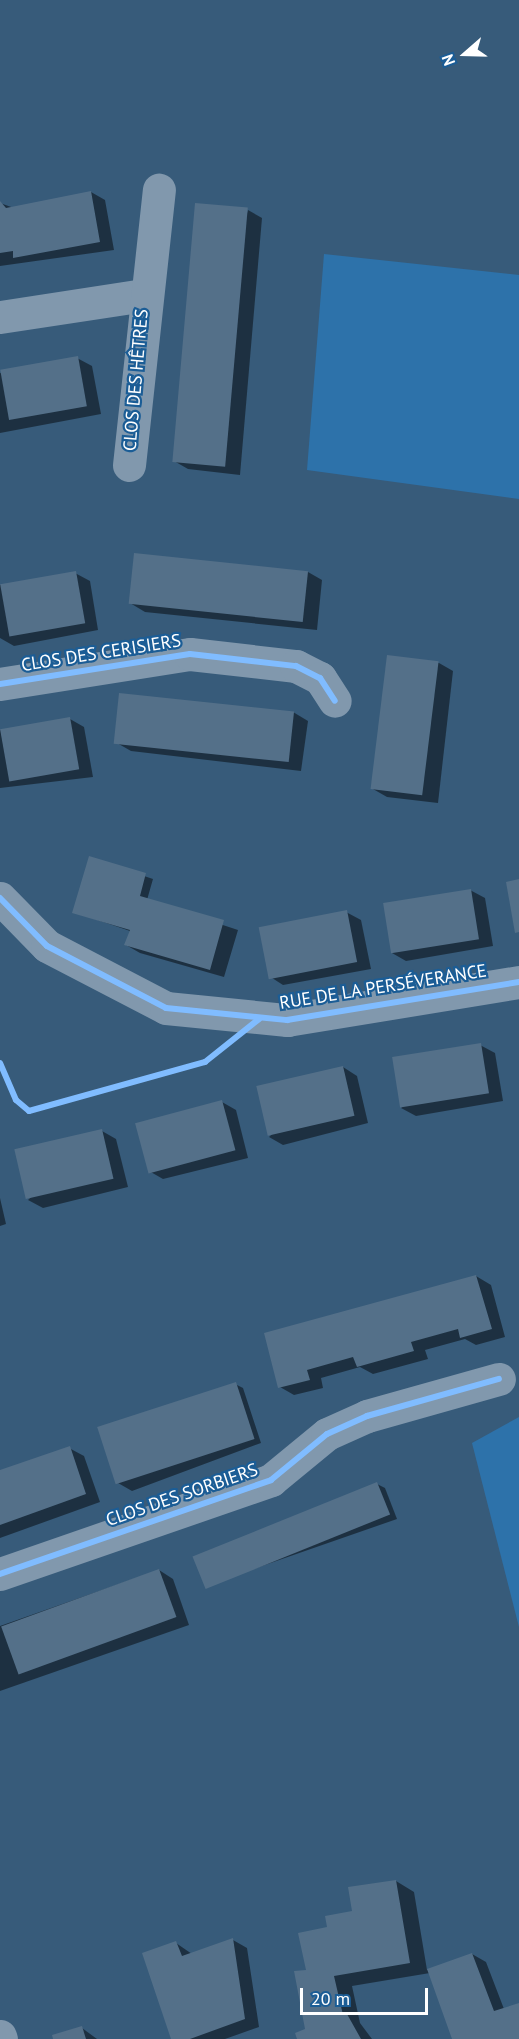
<!DOCTYPE html>
<meta charset="utf-8">
<style>
body{margin:0}
#map{position:relative;width:519px;height:2039px;overflow:hidden;background:#375b7a;font-family:"PT Sans",sans-serif}
div>[style]{position:absolute}
.green>*{inset:0;background:#2d72aa}
.shadow>*{inset:0;background:#0007}
.building>*{inset:0;background:#547089;transform-origin:0 0}
.minor>*{height:33px;margin:-16.5px;padding:0 16.5px;transform-origin:16.5px;border-radius:16.5px;background:#8198ad}
.cycleway>*{height:6px;margin:-3px;padding:0 3px;transform-origin:3px;border-radius:3px;background:#80bcff}
span{translate:-50% -50%;white-space:nowrap;text-align:center;line-height:1.15;-webkit-text-stroke:4.5px #1b5d96;paint-order:stroke}
.street-label{font-size:18px;color:#fff}
.north{position:absolute;left:435px;top:24px;width:60px;height:60px;-webkit-text-stroke:4px #1b5d96;paint-order:stroke;rotate:250deg;font-size:16px;font-weight:700;line-height:24px;text-align:center;color:#fff}
.north::after{content:'';display:block;margin:auto;width:21px;height:27px;background:#fff;clip-path:polygon(50% 0,100% 100%,50% 72%,0 100%)}
.scale{position:absolute;left:300px;top:1988px;width:128px;height:27px;box-sizing:border-box;border:3px solid #fff;border-top:0;padding-left:8px;font-size:18px;line-height:21px;white-space:nowrap;color:#fff;-webkit-text-stroke:4px #1b5d96;paint-order:stroke}
</style>
<div id="map">
<div class="green">
<i style="clip-path:polygon(324px 254px,519px 275px,519px 499px,307px 470px)"></i>
<i style="clip-path:polygon(519px 1417px,519px 1627px,472px 1443px)"></i>
</div>
<div class="shadow">
<i style="clip-path:polygon(91px 192px,105px 200px,114px 250px,0 266px,0 203px,14px 208px)"></i>
<i style="clip-path:polygon(248px 210px,262px 218px,240px 475px,188px 469px,174px 461px)"></i>
<i style="clip-path:polygon(77px 358px,92px 366px,101px 414px,0 433px,0 373px)"></i>
<i style="clip-path:polygon(135px 555px,308px 572px,322px 580px,317px 630px,145px 612px,130px 603px)"></i>
<i style="clip-path:polygon(75px 573px,90px 581px,98px 630px,14px 646px,0 638px,0 585px)"></i>
<i style="clip-path:polygon(389px 657px,439px 663px,453px 671px,438px 803px,387px 797px,373px 789px)"></i>
<i style="clip-path:polygon(293px 712px,308px 721px,301px 771px,131px 751px,117px 743px)"></i>
<i style="clip-path:polygon(70px 719px,84px 727px,93px 777px,0 788px,0 730px)"></i>
<i style="clip-path:polygon(90px 858px,153px 879px,147px 900px,238px 930px,224px 977px,140px 953px,126px 945px,130px 931px,74px 912px)"></i>
<i style="clip-path:polygon(470px 890px,485px 898px,493px 946px,406px 961px,392px 953px)"></i>
<i style="clip-path:polygon(346px 912px,361px 920px,371px 969px,283px 985px,269px 976px)"></i>
<i style="clip-path:polygon(480px 1045px,495px 1053px,503px 1101px,416px 1116px,401px 1108px)"></i>
<i style="clip-path:polygon(343px 1067px,357px 1076px,368px 1123px,283px 1145px,269px 1137px)"></i>
<i style="clip-path:polygon(222px 1102px,236px 1110px,248px 1158px,163px 1179px,149px 1171px)"></i>
<i style="clip-path:polygon(102px 1131px,116px 1139px,128px 1187px,43px 1208px,28px 1200px)"></i>
<i style="clip-path:polygon(0 1198px,6px 1224px,0 1226px)"></i>
<i style="clip-path:polygon(476px 1276px,491px 1285px,505px 1337px,476px 1345px,465px 1339px,425px 1350px,428px 1359px,373px 1374px,360px 1367px,321px 1378px,323px 1388px,294px 1395px,280px 1387px,266px 1334px)"></i>
<i style="clip-path:polygon(235px 1384px,243px 1388px,261px 1443px,132px 1491px,118px 1483px,182px 1408px,180px 1402px)"></i>
<i style="clip-path:polygon(69px 1448px,84px 1456px,100px 1502px,0 1538px,0 1472px)"></i>
<i style="clip-path:polygon(377px 1484px,385px 1488px,397px 1519px,210px 1584px,202px 1579px)"></i>
<i style="clip-path:polygon(159px 1570px,173px 1579px,189px 1625px,0 1691px,0 1626px)"></i>
<i style="clip-path:polygon(396px 1881px,414px 1892px,427px 1970px,472px 1954px,486px 1962px,504px 2009px,519px 2004px,519px 2039px,454px 2039px,430px 1973px,352px 1986px,360px 2023px,372px 2039px,299px 2039px,307px 2030px,307px 1971px,329px 1928px)"></i>
<i style="clip-path:polygon(233px 1940px,247px 1948px,259px 2027px,225px 2039px,173px 2039px,176px 1943px,192px 1954px)"></i>
<i style="clip-path:polygon(82px 2028px,97px 2039px,55px 2039px)"></i>
</div>
<div class="building">
<i style="clip-path:polygon(91px 191px,100px 242px,13px 258px,13px 251px,0 253px,0 201px,6px 208px)"></i>
<i style="left:195px;top:203px;width:53px;height:260px;rotate:5deg"></i>
<i style="left:78px;top:356px;width:51px;height:79px;rotate:80deg"></i>
<i style="left:134px;top:553px;width:175px;height:51px;rotate:6deg"></i>
<i style="left:76px;top:571px;width:53px;height:77px;rotate:80deg"></i>
<i style="left:387px;top:655px;width:52px;height:135px;rotate:7deg"></i>
<i style="left:119px;top:693px;width:176px;height:51px;rotate:6deg"></i>
<i style="left:70px;top:717px;width:53px;height:71px;rotate:80deg"></i>
<i style="clip-path:polygon(89px 856px,146px 873px,140px 896px,224px 920px,210px 970px,124px 945px,130px 930px,72px 913px)"></i>
<i style="clip-path:polygon(519px 879px,519px 932px,515px 933px,506px 882px)"></i>
<i style="left:471px;top:889px;width:51px;height:89px;rotate:81deg"></i>
<i style="left:347px;top:910px;width:53px;height:90px;rotate:79deg"></i>
<i style="left:481px;top:1043px;width:51px;height:90px;rotate:81deg"></i>
<i style="left:343px;top:1066px;width:51px;height:89px;rotate:77deg"></i>
<i style="left:222px;top:1100px;width:52px;height:90px;rotate:75deg"></i>
<i style="left:102px;top:1129px;width:51px;height:90px;rotate:77deg"></i>
<i style="clip-path:polygon(476px 1275px,492px 1329px,460px 1338px,458px 1329px,411px 1342px,414px 1351px,357px 1367px,353px 1357px,307px 1370px,310px 1380px,278px 1388px,264px 1333px)"></i>
<i style="left:236px;top:1382px;width:60px;height:146px;rotate:72deg"></i>
<i style="clip-path:polygon(70px 1446px,86px 1494px,0 1525px,0 1470px)"></i>
<i style="left:377px;top:1482px;width:35px;height:199px;rotate:68deg"></i>
<i style="left:159px;top:1569px;width:51px;height:168px;rotate:70deg"></i>
<i style="clip-path:polygon(396px 1880px,410px 1963px,334px 1976px,343px 2015px,347px 2014px,361px 2039px,297px 2039px,295px 2033px,305px 2029px,294px 1971px,306px 1970px,298px 1933px,327px 1927px,325px 1916px,352px 1911px,348px 1887px)"></i>
<i style="clip-path:polygon(233px 1938px,245px 2019px,190px 2039px,171px 2039px,142px 1953px,176px 1941px,182px 1956px)"></i>
<i style="clip-path:polygon(472px 1953px,494px 2011px,519px 2003px,519px 2039px,452px 2039px,427px 1969px)"></i>
<i style="clip-path:polygon(82px 2026px,86px 2039px,53px 2039px,52px 2035px)"></i>
</div>
<div class="minor">
<i style="left:0;top:317px;width:145px;rotate:-8.7deg"></i>
<i style="left:129px;top:465px;width:277px;rotate:-83.8deg"></i>
<i style="left:0;top:684px;width:192px;rotate:-9deg"></i>
<i style="left:190px;top:654px;width:107px;rotate:6.5deg"></i>
<i style="left:296px;top:666px;width:27px;rotate:27deg"></i>
<i style="left:320px;top:678px;width:27px;rotate:57deg"></i>
<i style="left:0;top:898px;width:67px;rotate:45.6deg"></i>
<i style="left:47px;top:946px;width:134px;rotate:27.5deg"></i>
<i style="left:166px;top:1008px;width:122px;rotate:5.7deg"></i>
<i style="left:287px;top:1020px;width:235px;rotate:-9.3deg"></i>
<i style="left:0;top:1574px;width:287px;rotate:-19.1deg"></i>
<i style="left:271px;top:1480px;width:72px;rotate:-39.4deg"></i>
<i style="left:327px;top:1434px;width:44px;rotate:-24.2deg"></i>
<i style="left:367px;top:1416px;width:137px;rotate:-15.7deg"></i>
<i style="left:0;top:2036px;width:3px;rotate:72deg"></i>
</div>
<div class="cycleway">
<i style="left:0;top:684px;width:192px;rotate:-9deg"></i>
<i style="left:190px;top:654px;width:107px;rotate:6.5deg"></i>
<i style="left:296px;top:666px;width:27px;rotate:27deg"></i>
<i style="left:320px;top:678px;width:27px;rotate:57deg"></i>
<i style="left:0;top:898px;width:67px;rotate:45.6deg"></i>
<i style="left:47px;top:946px;width:134px;rotate:27.5deg"></i>
<i style="left:166px;top:1008px;width:122px;rotate:5.7deg"></i>
<i style="left:287px;top:1020px;width:235px;rotate:-9.3deg"></i>
<i style="left:0;top:1063px;width:40px;rotate:66.6deg"></i>
<i style="left:16px;top:1100px;width:17px;rotate:40deg"></i>
<i style="left:29px;top:1111px;width:183px;rotate:-15.6deg"></i>
<i style="left:205px;top:1062px;width:69px;rotate:-38.5deg"></i>
<i style="left:0;top:1574px;width:287px;rotate:-19.1deg"></i>
<i style="left:271px;top:1480px;width:72px;rotate:-39.4deg"></i>
<i style="left:327px;top:1434px;width:44px;rotate:-24.2deg"></i>
<i style="left:367px;top:1416px;width:137px;rotate:-15.7deg"></i>
</div>
<div class="street-label">
<span style="left:136px;top:380px;rotate:-85deg">CLOS DES HÊTRES</span>
<span style="left:101px;top:653px;rotate:-9deg">CLOS DES CERISIERS</span>
<span style="left:383px;top:987px;rotate:-9deg">RUE DE LA PERSÉVERANCE</span>
<span style="left:182px;top:1495px;rotate:-19deg">CLOS DES SORBIERS</span>
</div>
<div class="north">N</div>
<div class="scale">20 m</div>
</div>
